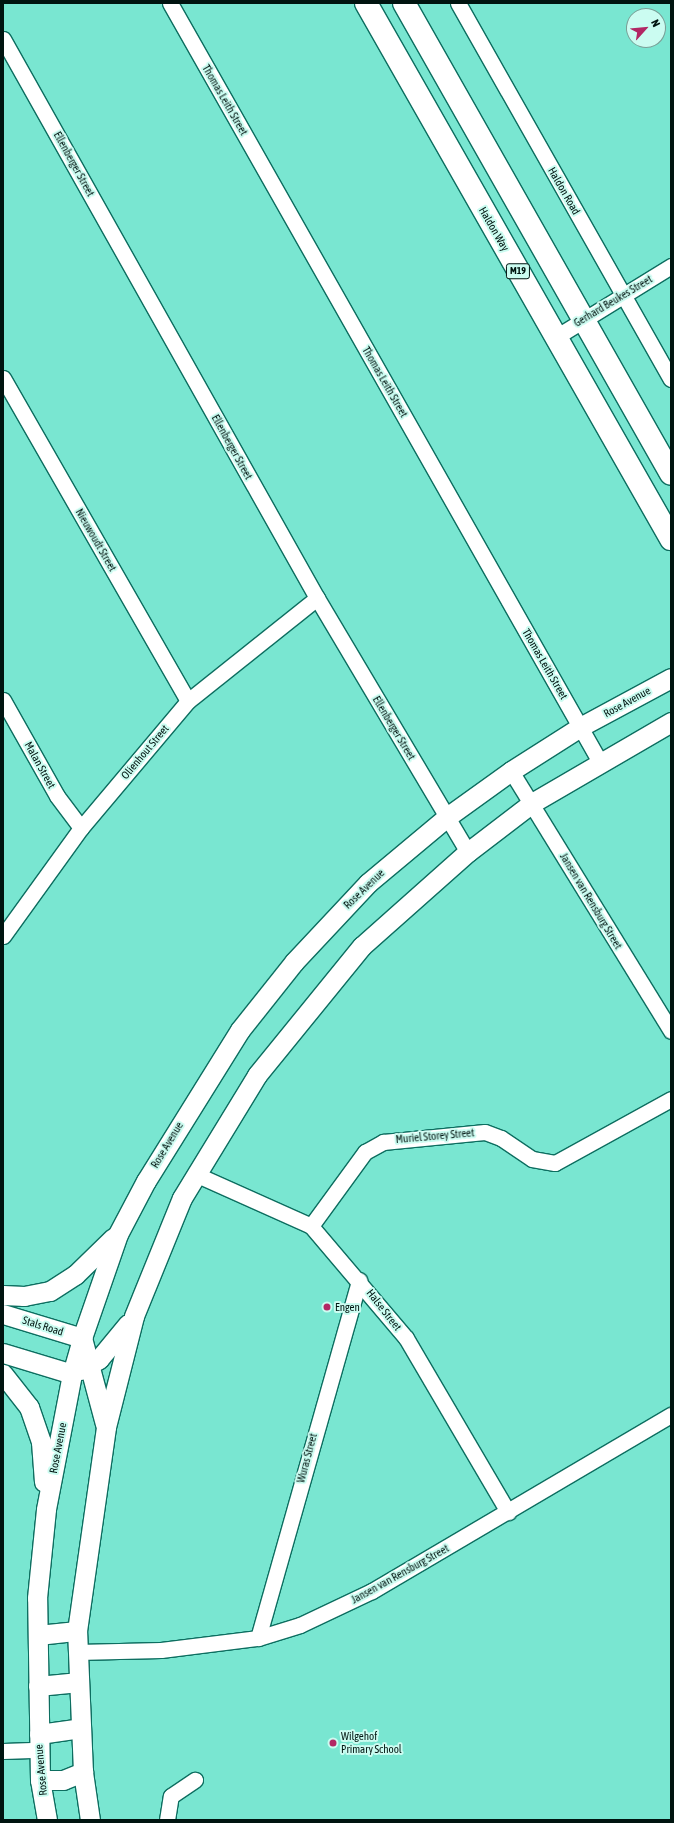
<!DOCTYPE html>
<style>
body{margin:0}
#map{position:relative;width:674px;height:1823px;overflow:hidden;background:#79e6d1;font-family:"Asap Condensed",sans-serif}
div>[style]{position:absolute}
.roads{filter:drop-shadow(1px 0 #0d6e60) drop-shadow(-1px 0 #0d6e60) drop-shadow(0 1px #0d6e60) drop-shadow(0 -1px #0d6e60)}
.minor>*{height:15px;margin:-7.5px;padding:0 7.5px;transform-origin:7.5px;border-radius:7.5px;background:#fff}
.tertiary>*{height:19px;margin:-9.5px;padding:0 9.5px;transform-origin:9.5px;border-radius:9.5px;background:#fff}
.trunk>*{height:22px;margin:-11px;padding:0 11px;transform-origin:11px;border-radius:11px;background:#fff}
.dots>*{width:11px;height:11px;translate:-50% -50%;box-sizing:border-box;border:2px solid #cbfcf1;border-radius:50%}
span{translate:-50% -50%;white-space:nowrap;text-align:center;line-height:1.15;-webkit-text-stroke:4px #cbfcf1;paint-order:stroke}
.shield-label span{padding:1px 3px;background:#cbfcf1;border:1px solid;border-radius:3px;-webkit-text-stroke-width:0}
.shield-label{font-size:10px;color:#001410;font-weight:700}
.street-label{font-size:11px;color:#001410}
.poi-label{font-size:11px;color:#001410}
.left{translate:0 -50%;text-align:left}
.frame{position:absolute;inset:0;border:4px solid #001410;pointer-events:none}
.north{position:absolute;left:626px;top:8px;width:40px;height:40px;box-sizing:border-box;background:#cbfcf1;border:1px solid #7a9f97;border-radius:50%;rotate:63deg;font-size:11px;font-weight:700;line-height:16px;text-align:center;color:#001410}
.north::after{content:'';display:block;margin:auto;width:14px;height:18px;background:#b22764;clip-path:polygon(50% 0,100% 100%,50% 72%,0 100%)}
</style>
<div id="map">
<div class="roads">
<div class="minor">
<i style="left:170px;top:3px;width:872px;rotate:60.47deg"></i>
<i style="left:458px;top:3px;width:432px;rotate:60.5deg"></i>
<i style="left:3px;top:39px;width:641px;rotate:60.68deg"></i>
<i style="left:317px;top:598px;width:295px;rotate:59.3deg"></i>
<i style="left:556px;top:337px;width:135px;rotate:-31.7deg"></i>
<i style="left:3px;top:378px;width:372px;rotate:60.2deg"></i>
<i style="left:3px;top:700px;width:110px;rotate:60.6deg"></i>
<i style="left:57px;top:796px;width:40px;rotate:53deg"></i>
<i style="left:511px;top:771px;width:305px;rotate:58.4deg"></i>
<i style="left:3px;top:936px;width:133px;rotate:-54.2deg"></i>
<i style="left:81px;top:828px;width:166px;rotate:-49.9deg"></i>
<i style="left:188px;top:701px;width:165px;rotate:-38.6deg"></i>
<i style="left:195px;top:1174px;width:127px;rotate:24.1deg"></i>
<i style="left:311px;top:1226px;width:147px;rotate:49.7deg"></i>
<i style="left:406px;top:1338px;width:202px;rotate:59.6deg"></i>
<i style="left:311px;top:1226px;width:92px;rotate:-53.9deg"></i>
<i style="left:365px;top:1152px;width:21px;rotate:-29deg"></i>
<i style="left:383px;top:1142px;width:102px;rotate:-5.6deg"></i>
<i style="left:485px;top:1132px;width:17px;rotate:21deg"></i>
<i style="left:501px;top:1138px;width:37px;rotate:34deg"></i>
<i style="left:532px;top:1159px;width:23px;rotate:10deg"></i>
<i style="left:555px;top:1163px;width:132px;rotate:-28.9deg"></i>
<i style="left:258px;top:1638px;width:372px;rotate:-74.2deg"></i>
<i style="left:77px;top:1652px;width:84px;rotate:-1.4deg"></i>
<i style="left:161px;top:1650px;width:98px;rotate:-7.1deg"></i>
<i style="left:258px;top:1638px;width:44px;rotate:-17.2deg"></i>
<i style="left:300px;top:1625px;width:80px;rotate:-25.3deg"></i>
<i style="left:372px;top:1591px;width:347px;rotate:-30.5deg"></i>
<i style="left:3px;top:1751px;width:36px;rotate:-2deg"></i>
<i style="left:167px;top:1820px;width:24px;rotate:-81deg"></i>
<i style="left:171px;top:1796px;width:29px;rotate:-34deg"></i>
</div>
<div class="tertiary">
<i style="left:3px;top:1295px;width:21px;rotate:3deg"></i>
<i style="left:24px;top:1296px;width:26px;rotate:-11deg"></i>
<i style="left:50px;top:1291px;width:30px;rotate:-33deg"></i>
<i style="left:75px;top:1275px;width:53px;rotate:-44.2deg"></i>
<i style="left:3px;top:1314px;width:83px;rotate:16.9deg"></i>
<i style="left:82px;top:1338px;width:89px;rotate:75deg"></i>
<i style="left:3px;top:1353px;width:72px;rotate:16.9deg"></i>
<i style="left:80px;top:1370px;width:22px;rotate:-30deg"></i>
<i style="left:99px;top:1359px;width:45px;rotate:-50.4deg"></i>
<i style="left:3px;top:1374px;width:42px;rotate:51.8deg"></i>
<i style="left:29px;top:1407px;width:37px;rotate:71deg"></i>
<i style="left:41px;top:1442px;width:40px;rotate:85.7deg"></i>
<i style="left:38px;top:1635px;width:39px;rotate:-6deg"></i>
<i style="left:38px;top:1686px;width:41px;rotate:-5.6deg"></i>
<i style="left:39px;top:1734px;width:42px;rotate:-8.1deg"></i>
<i style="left:40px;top:1780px;width:23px"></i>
<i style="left:63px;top:1780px;width:22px;rotate:-22deg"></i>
<i style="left:47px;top:1820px;width:41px;rotate:-99.9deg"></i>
<i style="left:40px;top:1780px;width:182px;rotate:-90.9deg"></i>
<i style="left:37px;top:1598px;width:89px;rotate:-84.2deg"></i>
<i style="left:46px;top:1509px;width:137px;rotate:-79.1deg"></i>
<i style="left:72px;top:1374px;width:37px;rotate:-74deg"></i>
<i style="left:82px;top:1338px;width:110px;rotate:-70.9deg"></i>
<i style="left:118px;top:1234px;width:60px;rotate:-62.2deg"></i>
<i style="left:146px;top:1181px;width:178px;rotate:-58.1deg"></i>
<i style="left:240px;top:1030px;width:87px;rotate:-51.5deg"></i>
<i style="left:294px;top:962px;width:108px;rotate:-46.9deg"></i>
<i style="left:368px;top:883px;width:103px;rotate:-39.9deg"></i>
<i style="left:447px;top:817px;width:79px;rotate:-35.7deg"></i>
<i style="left:511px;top:771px;width:82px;rotate:-32.5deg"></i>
<i style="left:580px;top:727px;width:103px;rotate:-28.3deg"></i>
<i style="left:90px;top:1820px;width:49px;rotate:-98.3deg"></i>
<i style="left:83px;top:1772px;width:141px;rotate:-92.4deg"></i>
<i style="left:77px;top:1631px;width:206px;rotate:-81.9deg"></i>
<i style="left:106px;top:1427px;width:114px;rotate:-75.8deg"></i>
<i style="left:134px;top:1316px;width:127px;rotate:-67.9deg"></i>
<i style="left:182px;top:1198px;width:144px;rotate:-58.6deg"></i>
<i style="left:257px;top:1075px;width:166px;rotate:-50.9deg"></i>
<i style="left:362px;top:946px;width:142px;rotate:-41.6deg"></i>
<i style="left:468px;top:852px;width:81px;rotate:-37.4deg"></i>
<i style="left:532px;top:803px;width:161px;rotate:-30.2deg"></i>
</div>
<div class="trunk">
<i style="left:366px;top:3px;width:617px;rotate:60.36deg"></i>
<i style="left:404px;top:3px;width:541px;rotate:60.45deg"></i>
</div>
</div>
<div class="dots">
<i style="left:327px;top:1307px;background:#b22764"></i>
<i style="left:333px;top:1743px;background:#b22764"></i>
</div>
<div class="shield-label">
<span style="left:518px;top:271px">M19</span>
</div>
<div class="street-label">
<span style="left:225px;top:100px;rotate:60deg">Thomas Leith Street</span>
<span style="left:74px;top:164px;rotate:61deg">Ellenberger Street</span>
<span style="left:564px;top:191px;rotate:60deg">Haldon Road</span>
<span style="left:494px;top:229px;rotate:60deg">Haldon Way</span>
<span style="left:613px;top:301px;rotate:-31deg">Gerhard Beukes Street</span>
<span style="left:385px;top:382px;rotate:60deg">Thomas Leith Street</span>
<span style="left:232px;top:447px;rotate:61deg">Ellenberger Street</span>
<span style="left:96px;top:540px;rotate:60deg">Nieuwoudt Street</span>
<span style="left:545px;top:664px;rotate:60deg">Thomas Leith Street</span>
<span style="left:627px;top:702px;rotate:-29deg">Rose Avenue</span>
<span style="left:394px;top:728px;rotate:59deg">Ellenberger Street</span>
<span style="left:145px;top:752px;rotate:-50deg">Olienhout Street</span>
<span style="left:40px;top:765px;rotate:61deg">Malan Street</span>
<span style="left:364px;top:889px;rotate:-44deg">Rose Avenue</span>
<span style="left:591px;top:901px;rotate:59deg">Jansen van Rensburg Street</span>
<span style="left:435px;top:1136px;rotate:-5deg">Muriel Storey Street</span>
<span style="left:167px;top:1145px;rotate:-59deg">Rose Avenue</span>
<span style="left:384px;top:1310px;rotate:52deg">Halse Street</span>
<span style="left:43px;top:1326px;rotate:17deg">Stals Road</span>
<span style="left:58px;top:1448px;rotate:-79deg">Rose Avenue</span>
<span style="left:307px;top:1458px;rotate:-75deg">Wuras Street</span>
<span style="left:400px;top:1574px;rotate:-29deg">Jansen van Rensburg Street</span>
<span style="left:41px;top:1770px;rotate:-95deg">Rose Avenue</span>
</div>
<div class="poi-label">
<span class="left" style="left:335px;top:1307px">Engen</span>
<span class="left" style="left:341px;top:1743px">Wilgehof<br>Primary School</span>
</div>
<div class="frame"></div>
<div class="north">N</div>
</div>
